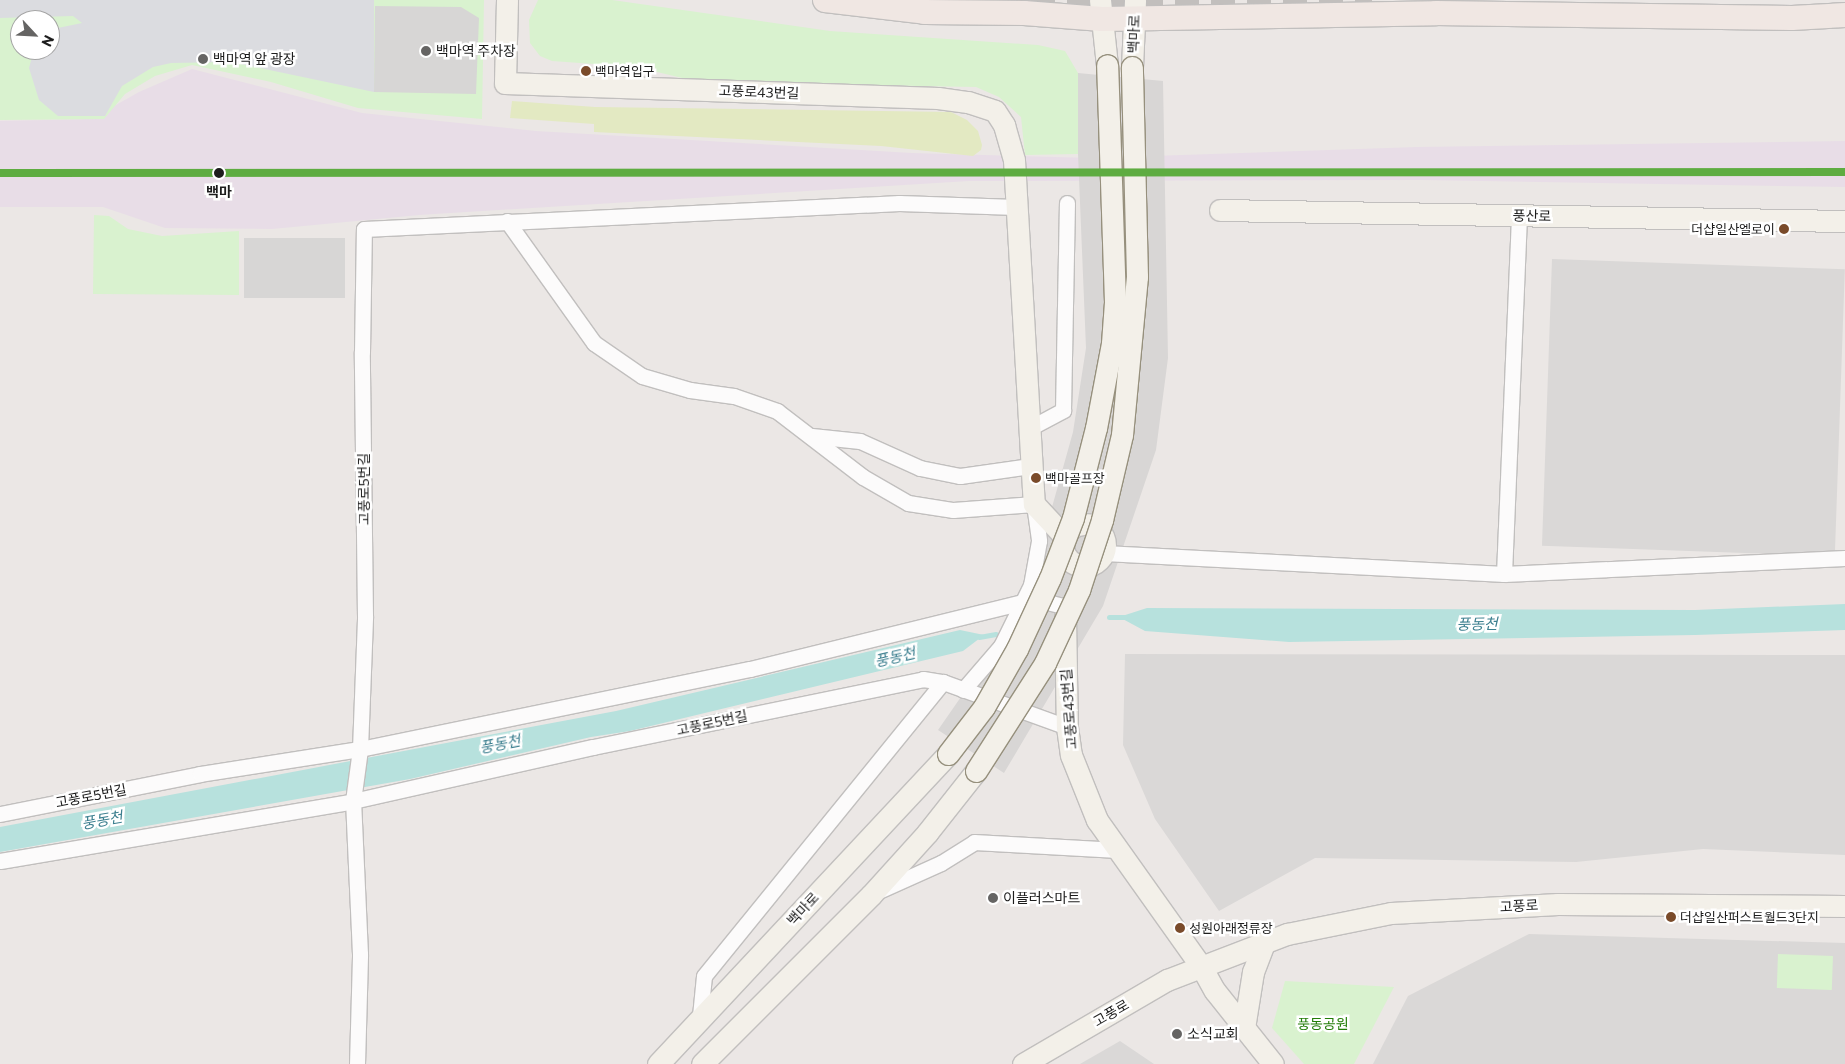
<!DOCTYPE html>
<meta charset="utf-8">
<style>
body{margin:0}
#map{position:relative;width:1845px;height:1064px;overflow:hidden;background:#ebe7e5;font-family:Commissioner,"Noto Sans KR",sans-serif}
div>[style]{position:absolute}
.residential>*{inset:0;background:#dad8d7;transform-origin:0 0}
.industrial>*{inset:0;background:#e8dde7}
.grass>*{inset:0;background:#e3e9c2}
.park>*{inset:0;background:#d9f2cf;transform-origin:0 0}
.parking>*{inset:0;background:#d7d6d5;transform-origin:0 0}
.plaza>*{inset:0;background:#dbdce0}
.water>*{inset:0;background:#b7e1dd}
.pier>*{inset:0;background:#d8d6d5}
.stream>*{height:5px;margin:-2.5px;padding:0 2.5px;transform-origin:2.5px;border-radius:2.5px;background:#b7e1dd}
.primary-tunnel>*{height:24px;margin-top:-12px;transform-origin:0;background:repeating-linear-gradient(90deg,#c2bfbd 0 24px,transparent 0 36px)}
.roads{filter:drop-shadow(1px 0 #c1bfbe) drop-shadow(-1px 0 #c1bfbe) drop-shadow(0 1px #c1bfbe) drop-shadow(0 -1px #c1bfbe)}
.street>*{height:15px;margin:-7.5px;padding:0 7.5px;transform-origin:7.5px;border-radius:7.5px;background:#fcfbfb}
.secondary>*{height:21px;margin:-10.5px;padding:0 10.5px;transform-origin:10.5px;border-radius:10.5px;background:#f3f0e9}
.secondary>.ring{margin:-10.5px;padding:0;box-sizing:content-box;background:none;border:21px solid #f3f0e9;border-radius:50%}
.primary>*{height:24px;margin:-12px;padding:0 12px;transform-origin:12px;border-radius:12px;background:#f0e7e3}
.bridges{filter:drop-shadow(1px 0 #96907d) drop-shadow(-1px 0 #96907d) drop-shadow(0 1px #96907d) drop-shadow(0 -1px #96907d)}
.secondary-bridge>*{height:21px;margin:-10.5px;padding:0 10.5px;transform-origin:10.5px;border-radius:10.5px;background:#f3f0e9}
.rail-1>*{height:8px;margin:-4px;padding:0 4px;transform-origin:4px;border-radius:4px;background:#5eac41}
.dots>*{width:14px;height:14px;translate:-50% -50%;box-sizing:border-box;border:2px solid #fff;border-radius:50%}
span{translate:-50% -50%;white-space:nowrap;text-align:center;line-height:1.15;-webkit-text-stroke:5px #fff;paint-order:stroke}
.bus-label{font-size:13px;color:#1d1d1d}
.left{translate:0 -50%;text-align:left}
.right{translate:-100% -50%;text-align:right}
.street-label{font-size:14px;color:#1d1d1d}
.poi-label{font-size:14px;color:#1d1d1d}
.stop-label{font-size:14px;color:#1d1d1d;font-weight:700}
.park-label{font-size:14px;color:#237d08}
.water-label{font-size:15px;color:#3c7f8f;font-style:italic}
.north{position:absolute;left:10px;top:10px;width:50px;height:50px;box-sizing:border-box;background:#fff;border:1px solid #a5a5a5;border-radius:50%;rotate:115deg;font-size:14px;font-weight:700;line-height:20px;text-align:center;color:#1d1d1d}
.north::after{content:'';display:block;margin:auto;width:18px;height:22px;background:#656463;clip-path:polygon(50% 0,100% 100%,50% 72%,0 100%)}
</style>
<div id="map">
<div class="residential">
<i style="left:1552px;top:259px;width:293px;height:287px;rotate:2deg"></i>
<i style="clip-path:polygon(1125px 654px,1845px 655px,1845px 855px,1703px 849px,1576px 862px,1315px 858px,1219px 911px,1155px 819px,1123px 745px)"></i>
<i style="clip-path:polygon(1529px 934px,1845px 943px,1845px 1064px,1373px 1064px,1408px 996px)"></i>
<i style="clip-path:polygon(1120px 1041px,1154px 1064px,1080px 1064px)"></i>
</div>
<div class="industrial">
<i style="clip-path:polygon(192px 69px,362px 113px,536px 131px,912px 153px,1092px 158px,1417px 147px,1845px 141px,1845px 187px,1421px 180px,969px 181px,419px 215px,272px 229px,165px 228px,103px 207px,0 207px,0 121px,91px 119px,139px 92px)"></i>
</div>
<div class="grass">
<i style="clip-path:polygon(512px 101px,595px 107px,951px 112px,967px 120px,978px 131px,982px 145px,981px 150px,973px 156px,881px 146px,594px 132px,594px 124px,510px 118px)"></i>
</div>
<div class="park">
<i style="clip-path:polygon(evenodd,0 0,484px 0,482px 119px,358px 108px,271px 82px,192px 65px,155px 76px,125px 94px,104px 119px,0 120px,0 0,20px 20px,50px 20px,50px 50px,20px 50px,20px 20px)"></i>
<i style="clip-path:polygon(538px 0,612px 0,830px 31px,1038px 45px,1065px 51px,1078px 73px,1078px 154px,1025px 155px,1021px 117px,999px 97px,976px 87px,699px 82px,636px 67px,552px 61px,540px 56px,530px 43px,529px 20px)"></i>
<i style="clip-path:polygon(94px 215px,109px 216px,128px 229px,162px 236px,239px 231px,239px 295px,93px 294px)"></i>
<i style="left:1778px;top:954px;width:55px;height:34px;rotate:2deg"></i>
<i style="clip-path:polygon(1285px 981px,1394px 987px,1354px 1064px,1304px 1064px,1272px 1028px)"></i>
</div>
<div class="parking">
<i style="clip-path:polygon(375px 6px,461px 7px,479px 18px,476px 94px,374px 92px)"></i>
<i style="left:244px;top:238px;width:101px;height:60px"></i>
</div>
<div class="plaza">
<i style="clip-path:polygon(0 0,374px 0,374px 92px,231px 62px,171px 63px,153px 67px,122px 86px,105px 116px,58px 116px,39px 100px,29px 68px,32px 57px,35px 50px,50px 50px,50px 31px,53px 29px,82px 23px,73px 16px,0 18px)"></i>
</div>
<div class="water">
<i style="clip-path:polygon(1845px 604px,1845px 630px,1695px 635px,1289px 642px,1145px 631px,1119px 617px,1147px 608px,1695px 610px)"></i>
<i style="clip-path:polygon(960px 630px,984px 635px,963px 651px,630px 731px,591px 737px,410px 779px,0 852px,0 827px,616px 711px)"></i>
</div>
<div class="pier">
<i style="clip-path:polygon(1078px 73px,1163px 81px,1168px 358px,1156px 450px,1103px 606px,1004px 773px,938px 730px,997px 645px,1042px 543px,1073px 432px,1086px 348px,1078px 154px)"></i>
</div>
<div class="stream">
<i style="left:1109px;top:617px;width:16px"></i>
<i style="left:979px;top:637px;width:17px;rotate:-10deg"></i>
</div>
<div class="primary-tunnel">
<i style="left:959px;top:0;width:413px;rotate:0.4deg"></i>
</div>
<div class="roads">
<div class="street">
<i style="left:507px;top:221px;width:150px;rotate:54.5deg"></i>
<i style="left:594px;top:343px;width:58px;rotate:34.5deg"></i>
<i style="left:642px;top:376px;width:50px;rotate:16.3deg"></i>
<i style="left:690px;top:390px;width:44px;rotate:7.8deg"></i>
<i style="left:734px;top:396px;width:46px;rotate:19.2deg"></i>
<i style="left:777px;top:411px;width:108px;rotate:37.5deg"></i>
<i style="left:863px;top:477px;width:52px;rotate:30deg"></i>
<i style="left:908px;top:503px;width:46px;rotate:8.8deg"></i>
<i style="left:953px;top:510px;width:81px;rotate:-4.2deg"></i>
<i style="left:1034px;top:504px;width:37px;rotate:82deg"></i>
<i style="left:1039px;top:541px;width:45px;rotate:100.3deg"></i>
<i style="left:1031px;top:585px;width:68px;rotate:116.2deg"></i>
<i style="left:1001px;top:646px;width:58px;rotate:130.8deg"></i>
<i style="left:1028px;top:429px;width:40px;rotate:-28deg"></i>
<i style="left:1063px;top:410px;width:207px;rotate:-88.9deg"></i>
<i style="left:812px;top:436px;width:48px;rotate:5.9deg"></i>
<i style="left:860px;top:441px;width:66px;rotate:24.2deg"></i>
<i style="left:920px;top:468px;width:41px;rotate:11.3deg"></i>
<i style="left:960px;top:476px;width:71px;rotate:-8.1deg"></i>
<i style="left:1104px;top:553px;width:401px;rotate:3deg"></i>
<i style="left:1504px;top:574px;width:341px;rotate:-2.7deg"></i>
<i style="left:1504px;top:574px;width:357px;rotate:-87.6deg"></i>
<i style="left:0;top:814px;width:204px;rotate:-11.3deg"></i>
<i style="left:200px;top:774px;width:162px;rotate:-8.9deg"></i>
<i style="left:360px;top:749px;width:398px;rotate:-11.6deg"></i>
<i style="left:750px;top:669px;width:293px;rotate:-13.8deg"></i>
<i style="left:1035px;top:599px;width:30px;rotate:14deg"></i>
<i style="left:0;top:861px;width:358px;rotate:-9.6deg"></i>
<i style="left:353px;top:801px;width:246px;rotate:-12.7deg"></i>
<i style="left:593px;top:747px;width:337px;rotate:-11.6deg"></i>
<i style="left:923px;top:679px;width:20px;rotate:9deg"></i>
<i style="left:943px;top:682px;width:132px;rotate:19.9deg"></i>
<i style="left:881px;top:890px;width:66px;rotate:-24.2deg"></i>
<i style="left:941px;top:863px;width:39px;rotate:-32deg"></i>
<i style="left:974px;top:842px;width:144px;rotate:3.2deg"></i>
<i style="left:700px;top:1016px;width:40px;rotate:-84.3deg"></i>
<i style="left:704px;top:976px;width:379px;rotate:-50.9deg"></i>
<i style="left:357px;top:1064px;width:110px;rotate:-88.4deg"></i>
<i style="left:360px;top:954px;width:153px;rotate:-92.6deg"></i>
<i style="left:353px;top:801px;width:52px;rotate:-82.3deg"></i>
<i style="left:360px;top:749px;width:133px;rotate:-87.8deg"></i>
<i style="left:365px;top:616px;width:264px;rotate:-90.7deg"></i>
<i style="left:362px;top:352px;width:123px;rotate:-89.1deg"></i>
<i style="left:364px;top:229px;width:536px;rotate:-2.78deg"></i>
<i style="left:899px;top:203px;width:117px;rotate:2deg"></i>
</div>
<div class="secondary">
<i style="left:507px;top:0;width:83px;rotate:91.4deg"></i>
<i style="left:505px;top:83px;width:433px;rotate:2deg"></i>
<i style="left:938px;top:98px;width:30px;rotate:8deg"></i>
<i style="left:968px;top:102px;width:28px;rotate:18deg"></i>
<i style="left:995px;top:111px;width:17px;rotate:57deg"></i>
<i style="left:1004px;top:125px;width:36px;rotate:74deg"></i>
<i style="left:1014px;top:160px;width:345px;rotate:86.7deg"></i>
<i style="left:1034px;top:504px;width:44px;rotate:46.8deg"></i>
<i style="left:1100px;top:0;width:65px;rotate:83.9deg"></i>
<i style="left:1132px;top:67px;width:67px;rotate:-87.4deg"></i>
<i style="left:1220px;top:210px;width:625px;rotate:1.01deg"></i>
<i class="ring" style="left:1063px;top:524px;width:21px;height:21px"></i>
<i style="left:1065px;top:617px;width:110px;rotate:89deg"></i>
<i style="left:1067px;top:727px;width:28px;rotate:82deg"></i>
<i style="left:1071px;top:755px;width:70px;rotate:68.2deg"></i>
<i style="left:1097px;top:820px;width:181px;rotate:54.6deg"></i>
<i style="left:1202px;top:968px;width:26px;rotate:61deg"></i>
<i style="left:1215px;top:991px;width:93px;rotate:51.5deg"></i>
<i style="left:1244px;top:1028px;width:57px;rotate:-80.9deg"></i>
<i style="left:1253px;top:972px;width:31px;rotate:-69deg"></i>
<i style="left:658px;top:1064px;width:424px;rotate:-46.9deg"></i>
<i style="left:702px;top:1064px;width:239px;rotate:-45deg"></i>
<i style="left:871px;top:895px;width:84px;rotate:-47.9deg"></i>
<i style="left:927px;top:833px;width:79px;rotate:-51.7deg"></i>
<i style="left:1023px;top:1064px;width:167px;rotate:-30.3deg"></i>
<i style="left:1167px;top:980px;width:129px;rotate:-21deg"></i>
<i style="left:1287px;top:934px;width:106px;rotate:-11.4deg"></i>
<i style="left:1391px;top:913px;width:167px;rotate:-3.1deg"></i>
<i style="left:1558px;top:904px;width:287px;rotate:0.4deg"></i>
</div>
<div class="primary">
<i style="left:825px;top:0;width:101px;rotate:6.8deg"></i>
<i style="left:925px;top:12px;width:99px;rotate:0.6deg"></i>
<i style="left:1024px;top:13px;width:78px;rotate:4.4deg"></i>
<i style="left:1102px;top:19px;width:334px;rotate:-1deg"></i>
<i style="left:1436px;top:13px;width:356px;rotate:0.8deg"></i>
<i style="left:1792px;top:18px;width:53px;rotate:-3.2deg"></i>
</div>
</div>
<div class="bridges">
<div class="secondary-bridge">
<i style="left:948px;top:754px;width:59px;rotate:-52.5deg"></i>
<i style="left:984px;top:707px;width:67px;rotate:-60.4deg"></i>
<i style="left:1017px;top:649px;width:78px;rotate:-65.1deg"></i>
<i style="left:1050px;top:578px;width:64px;rotate:-69deg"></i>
<i style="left:1073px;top:518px;width:93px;rotate:-75.7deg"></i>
<i style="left:1096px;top:428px;width:86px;rotate:-79.3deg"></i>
<i style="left:1112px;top:343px;width:41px;rotate:-85.8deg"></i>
<i style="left:1115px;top:302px;width:237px;rotate:-91.9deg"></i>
<i style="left:976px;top:771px;width:128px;rotate:-57.4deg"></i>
<i style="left:1045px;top:663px;width:81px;rotate:-65deg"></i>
<i style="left:1079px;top:590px;width:74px;rotate:-71.8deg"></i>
<i style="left:1102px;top:520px;width:87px;rotate:-76.8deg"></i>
<i style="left:1122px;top:435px;width:159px;rotate:-84.6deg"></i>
<i style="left:1137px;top:277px;width:210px;rotate:-91.4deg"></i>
</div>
</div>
<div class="rail-1">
<i style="left:0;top:173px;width:1845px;rotate:-0.03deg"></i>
</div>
<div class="dots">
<i style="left:426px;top:51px;background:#656463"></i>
<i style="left:203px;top:59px;background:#656463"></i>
<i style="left:586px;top:71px;background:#7a4b2a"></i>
<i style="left:219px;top:173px;background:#1d1d1d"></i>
<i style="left:1784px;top:229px;background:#7a4b2a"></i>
<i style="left:1036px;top:478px;background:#7a4b2a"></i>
<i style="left:993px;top:898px;background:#656463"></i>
<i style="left:1671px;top:917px;background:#7a4b2a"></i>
<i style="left:1180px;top:928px;background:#7a4b2a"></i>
<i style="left:1177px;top:1034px;background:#656463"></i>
</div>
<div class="bus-label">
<span class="left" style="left:595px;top:71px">백마역입구</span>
<span class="right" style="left:1775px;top:229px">더샵일산엘로이</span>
<span class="left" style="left:1045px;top:478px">백마골프장</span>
<span class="left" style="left:1680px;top:917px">더샵일산퍼스트월드3단지</span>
<span class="left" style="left:1189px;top:928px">성원아래정류장</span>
</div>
<div class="street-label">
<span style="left:1134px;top:34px;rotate:-88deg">백마로</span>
<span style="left:759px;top:92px;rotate:2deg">고풍로43번길</span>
<span style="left:1532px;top:216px;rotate:1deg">풍산로</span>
<span style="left:364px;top:489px;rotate:-90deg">고풍로5번길</span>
<span style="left:1069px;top:709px;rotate:-94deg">고풍로43번길</span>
<span style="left:712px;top:723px;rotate:-12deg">고풍로5번길</span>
<span style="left:91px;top:796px;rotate:-11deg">고풍로5번길</span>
<span style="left:1519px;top:906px;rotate:-3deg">고풍로</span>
<span style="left:803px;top:909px;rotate:-47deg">백마로</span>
<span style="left:1111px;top:1013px;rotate:-30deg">고풍로</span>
</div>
<div class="poi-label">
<span class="left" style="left:436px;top:51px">백마역 주차장</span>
<span class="left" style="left:213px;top:59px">백마역 앞 광장</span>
<span class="left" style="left:1003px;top:898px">이플러스마트</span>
<span class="left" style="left:1187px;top:1034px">소식교회</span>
</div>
<div class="stop-label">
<span style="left:219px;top:192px">백마</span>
</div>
<div class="park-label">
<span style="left:1323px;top:1024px">풍동공원</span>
</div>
<div class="water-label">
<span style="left:1477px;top:624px;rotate:-1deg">풍동천</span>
<span style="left:895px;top:657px;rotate:-13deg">풍동천</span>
<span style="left:500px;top:744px;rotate:-11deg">풍동천</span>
<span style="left:102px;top:820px;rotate:-10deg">풍동천</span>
</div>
<div class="north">N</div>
</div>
